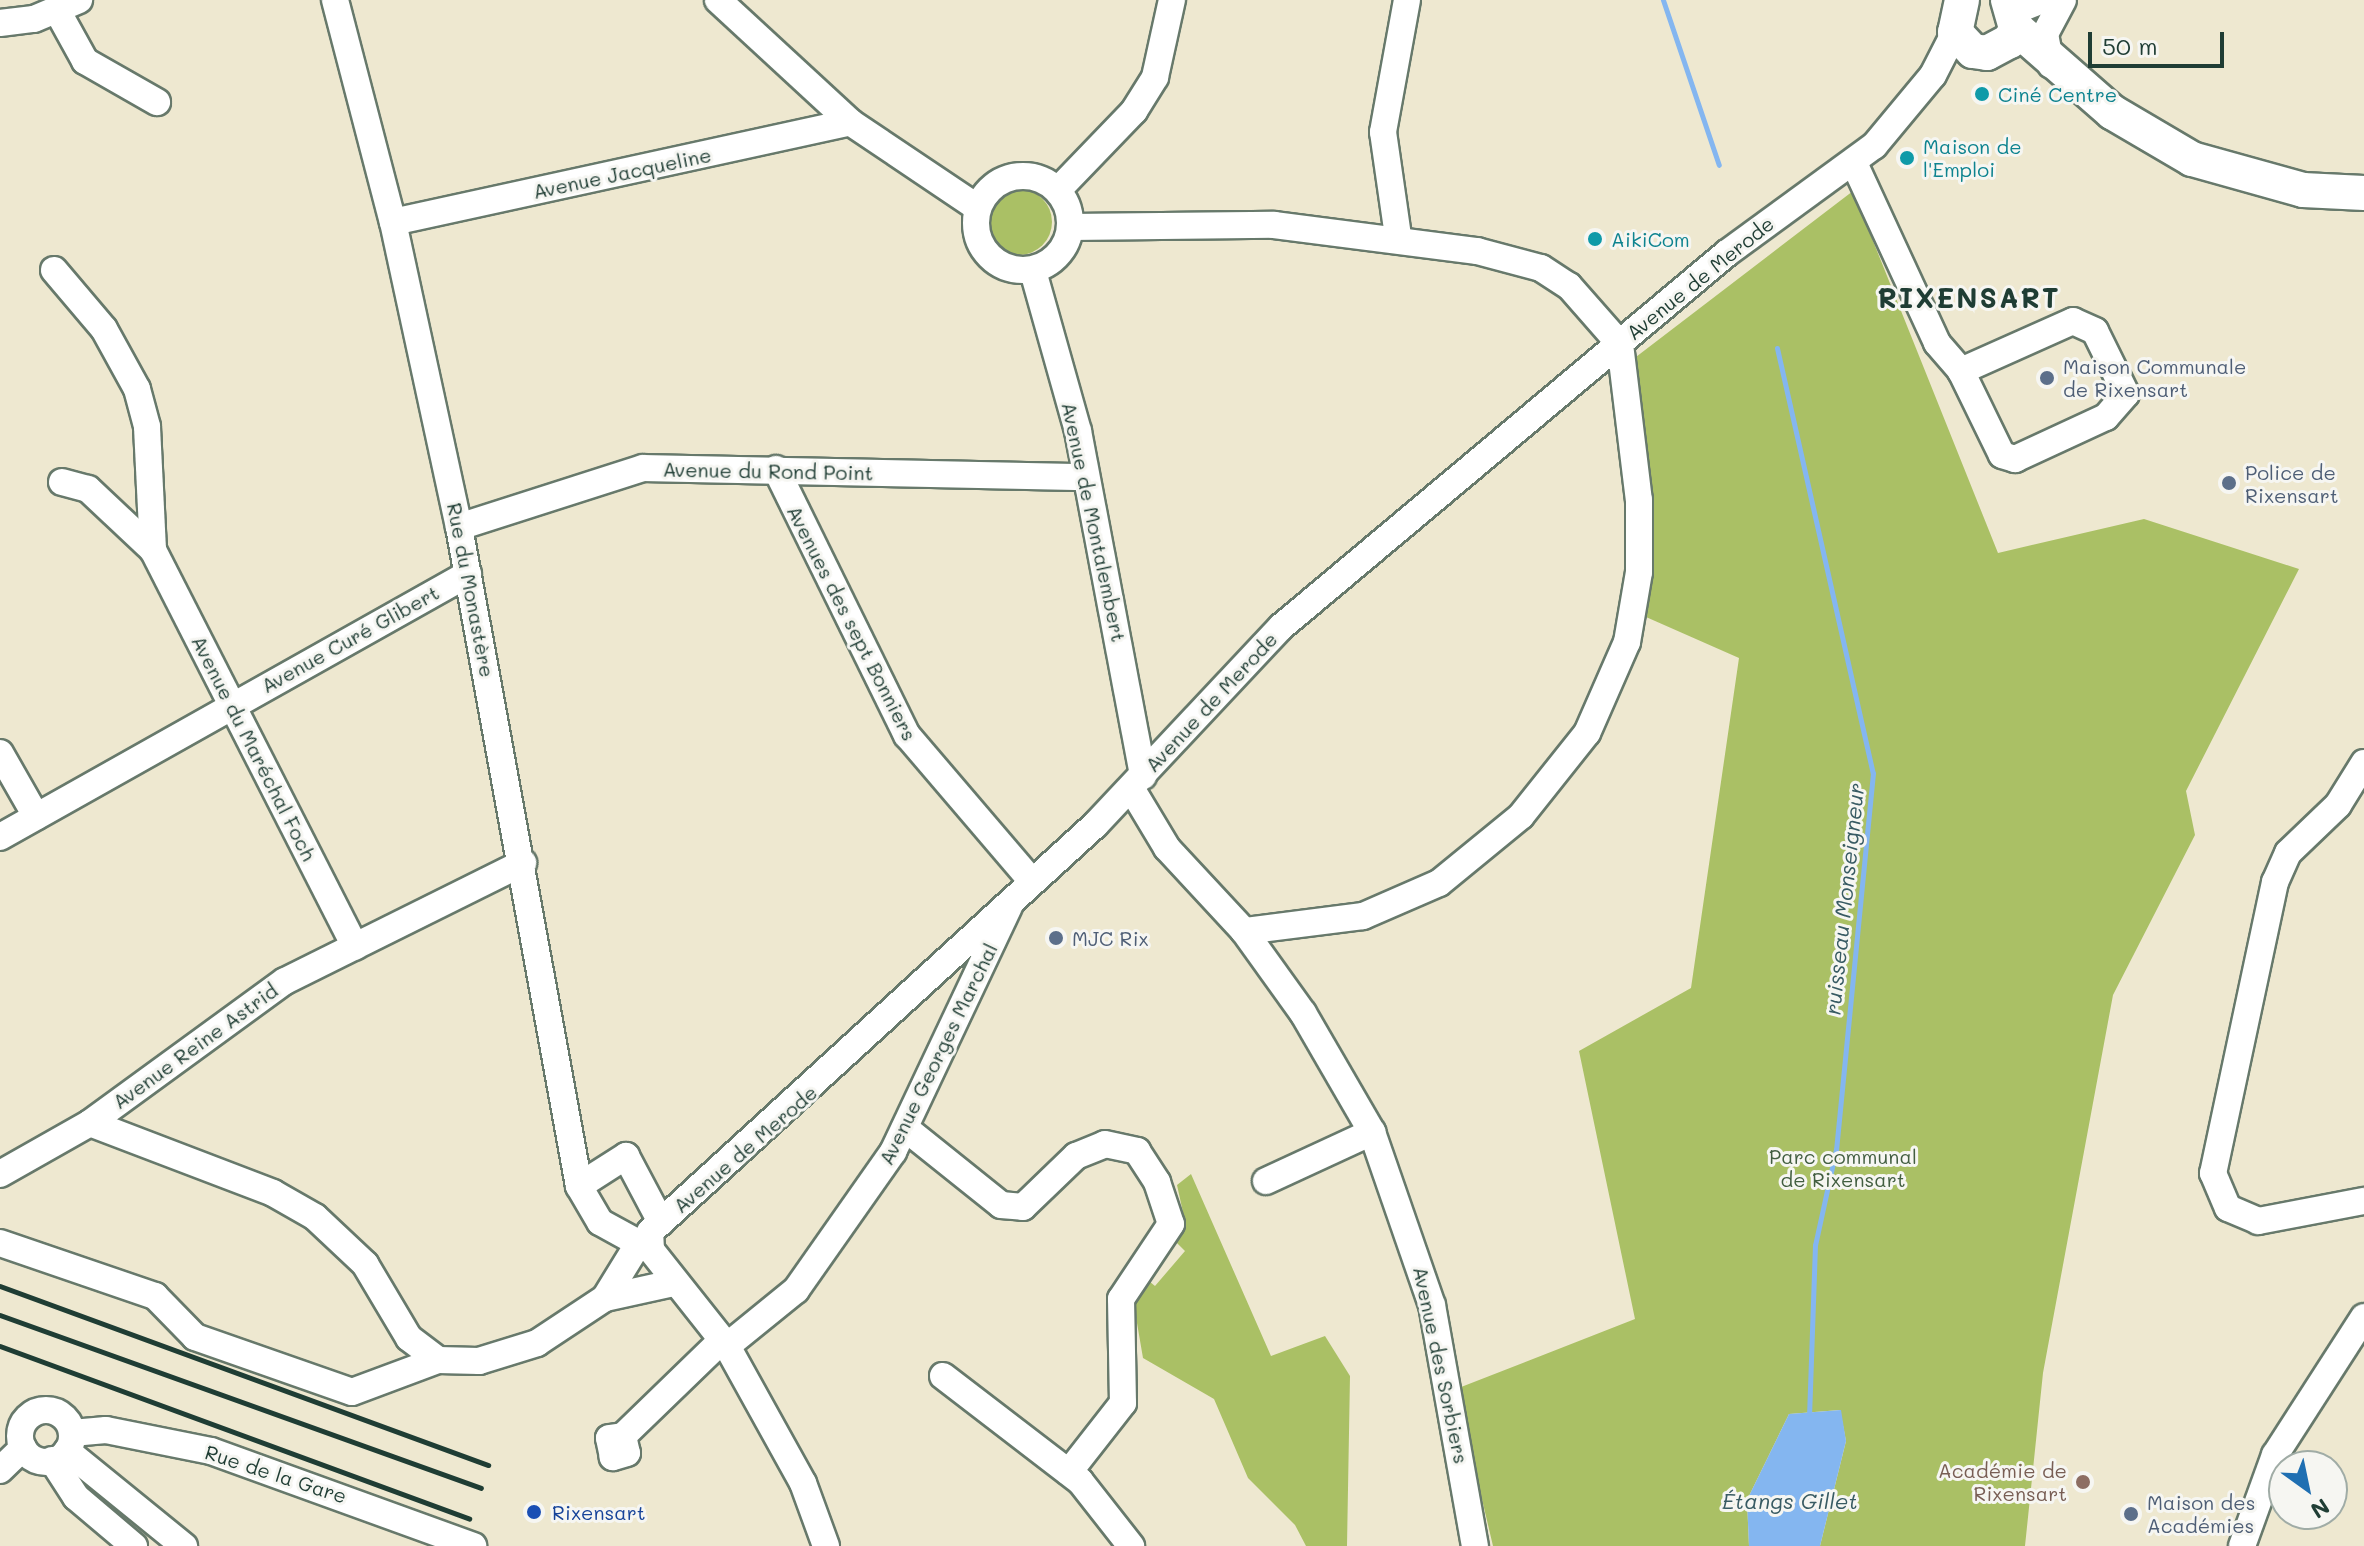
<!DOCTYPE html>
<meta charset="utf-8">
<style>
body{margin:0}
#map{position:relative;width:2364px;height:1546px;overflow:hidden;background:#eee8d0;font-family:Mali,sans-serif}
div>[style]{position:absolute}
.green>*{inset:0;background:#aac065}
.round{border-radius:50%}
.water>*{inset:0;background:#84b6f0}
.stream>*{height:5px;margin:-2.5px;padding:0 2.5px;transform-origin:2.5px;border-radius:2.5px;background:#84b6f0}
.roads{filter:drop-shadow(2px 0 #67796b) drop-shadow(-2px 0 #67796b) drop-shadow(0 2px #67796b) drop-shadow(0 -2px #67796b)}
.minor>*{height:26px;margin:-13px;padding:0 13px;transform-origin:13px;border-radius:13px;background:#fff}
.minor>.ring{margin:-13px;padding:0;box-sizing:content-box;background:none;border:26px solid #fff;border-radius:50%}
.major>*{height:34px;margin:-17px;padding:0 17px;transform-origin:17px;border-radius:17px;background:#fff}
.rail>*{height:5px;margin:-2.5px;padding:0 2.5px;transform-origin:2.5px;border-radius:2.5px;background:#1f3d34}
.dots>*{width:22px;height:22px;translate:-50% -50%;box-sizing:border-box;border:4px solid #f6f6f2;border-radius:50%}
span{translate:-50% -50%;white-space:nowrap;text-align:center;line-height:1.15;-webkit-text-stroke:6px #f6f6f2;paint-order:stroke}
.culture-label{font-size:20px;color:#0d838f}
.left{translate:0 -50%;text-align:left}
.street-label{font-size:20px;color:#1f3d34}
.service-label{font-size:20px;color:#4e5e75}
.park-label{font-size:20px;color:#425e40}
.education-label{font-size:20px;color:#785e54}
.right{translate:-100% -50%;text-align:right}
.transit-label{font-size:20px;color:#164399}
.water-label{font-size:22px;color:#385b63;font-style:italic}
.district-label{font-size:28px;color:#1f3d34;font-weight:700;letter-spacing:2px}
.north{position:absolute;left:2268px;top:1450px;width:80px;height:80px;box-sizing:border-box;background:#f6f6f2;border:2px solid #a0aca6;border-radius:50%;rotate:147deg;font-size:22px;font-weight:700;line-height:32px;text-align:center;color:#1f3d34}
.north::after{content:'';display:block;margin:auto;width:28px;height:36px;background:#1f6fb2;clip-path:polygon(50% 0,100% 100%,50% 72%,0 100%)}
.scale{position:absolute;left:2088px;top:32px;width:136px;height:36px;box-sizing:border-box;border:4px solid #1f3d34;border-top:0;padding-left:10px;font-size:24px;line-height:28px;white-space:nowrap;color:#1f3d34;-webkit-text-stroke:6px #f6f6f2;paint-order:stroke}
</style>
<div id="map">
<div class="green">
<i class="round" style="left:986px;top:189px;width:66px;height:66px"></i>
<i style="clip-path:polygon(1853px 191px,1998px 553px,2144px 519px,2299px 569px,2186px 791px,2195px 835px,2113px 995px,2043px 1373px,2025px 1546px,1820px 1546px,1846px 1441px,1840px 1410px,1789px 1414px,1747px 1500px,1749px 1546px,1493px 1546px,1456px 1389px,1635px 1319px,1579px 1051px,1691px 988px,1739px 658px,1646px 617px,1652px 488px,1632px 360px)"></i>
<i style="clip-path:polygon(1191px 1174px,1271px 1356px,1325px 1336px,1350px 1376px,1347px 1546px,1306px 1546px,1295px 1525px,1248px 1478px,1214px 1399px,1143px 1358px,1132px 1294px,1144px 1277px,1155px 1286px,1185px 1251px,1175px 1241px,1186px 1226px,1177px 1185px)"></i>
</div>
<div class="water">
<i style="clip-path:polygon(1841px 1410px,1846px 1441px,1820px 1546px,1749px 1546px,1747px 1500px,1789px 1414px)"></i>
</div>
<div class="stream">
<i style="left:1663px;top:0;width:174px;rotate:71.3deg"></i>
<i style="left:1777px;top:348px;width:436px;rotate:77.3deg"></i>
<i style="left:1873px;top:773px;width:378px;rotate:95.6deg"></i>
<i style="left:1836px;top:1149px;width:98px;rotate:102.3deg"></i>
<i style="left:1815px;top:1245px;width:168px;rotate:92deg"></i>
</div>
<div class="roads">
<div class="minor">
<i style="left:335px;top:0;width:229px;rotate:75.4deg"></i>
<i style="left:393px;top:222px;width:312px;rotate:77.8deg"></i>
<i style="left:459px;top:527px;width:670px;rotate:79.68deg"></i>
<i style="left:718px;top:0;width:180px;rotate:42.7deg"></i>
<i style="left:850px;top:122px;width:154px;rotate:33.9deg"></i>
<i style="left:2015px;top:11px;width:29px;rotate:-22deg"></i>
<i style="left:58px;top:12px;width:56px;rotate:61.1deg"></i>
<i style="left:85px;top:61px;width:83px;rotate:29.7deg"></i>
<i style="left:0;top:23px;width:34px;rotate:-7deg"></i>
<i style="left:34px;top:19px;width:49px;rotate:-22.9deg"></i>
<i style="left:2051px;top:65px;width:32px;rotate:-101deg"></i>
<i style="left:2045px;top:34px;width:38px;rotate:-62deg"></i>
<i style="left:1854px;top:163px;width:198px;rotate:65.2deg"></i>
<i style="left:1937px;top:343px;width:37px;rotate:49deg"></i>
<i style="left:1961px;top:371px;width:93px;rotate:64deg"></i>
<i style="left:2002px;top:455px;width:14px;rotate:17deg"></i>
<i style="left:2015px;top:459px;width:100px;rotate:-24.8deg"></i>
<i style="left:2106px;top:417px;width:30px;rotate:-49deg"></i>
<i style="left:2126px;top:394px;width:70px;rotate:-116.2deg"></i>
<i style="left:2095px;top:331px;width:24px;rotate:-156deg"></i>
<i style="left:2073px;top:321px;width:123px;rotate:155.9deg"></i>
<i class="ring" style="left:976px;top:176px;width:68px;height:68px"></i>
<i style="left:1058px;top:190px;width:110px;rotate:-46.1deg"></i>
<i style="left:1134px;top:111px;width:40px;rotate:-58deg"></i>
<i style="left:1155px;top:77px;width:79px;rotate:-77.6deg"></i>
<i style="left:393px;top:222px;width:468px;rotate:-12.3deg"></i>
<i style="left:1071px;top:227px;width:203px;rotate:-0.6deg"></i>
<i style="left:1274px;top:225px;width:205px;rotate:7.3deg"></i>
<i style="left:1477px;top:251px;width:66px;rotate:14.9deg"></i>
<i style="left:1541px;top:268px;width:33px;rotate:33deg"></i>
<i style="left:1569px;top:286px;width:77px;rotate:48.7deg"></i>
<i style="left:1620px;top:344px;width:157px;rotate:83.1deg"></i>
<i style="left:1639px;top:500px;width:72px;rotate:90deg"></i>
<i style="left:1639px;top:572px;width:71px;rotate:99.7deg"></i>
<i style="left:1627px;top:642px;width:99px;rotate:113.7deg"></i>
<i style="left:1587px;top:733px;width:106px;rotate:128.5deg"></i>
<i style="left:1521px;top:816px;width:106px;rotate:140.7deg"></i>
<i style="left:1439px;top:883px;width:83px;rotate:156.5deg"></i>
<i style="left:1363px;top:916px;width:120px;rotate:172.8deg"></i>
<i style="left:1398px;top:236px;width:105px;rotate:-98.2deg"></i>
<i style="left:1383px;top:132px;width:134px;rotate:-79.7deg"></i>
<i style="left:54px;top:270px;width:77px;rotate:49.7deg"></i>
<i style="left:104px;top:329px;width:68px;rotate:61.2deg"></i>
<i style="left:137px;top:389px;width:39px;rotate:75deg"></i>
<i style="left:147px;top:427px;width:123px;rotate:87.2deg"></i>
<i style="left:153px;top:550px;width:445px;rotate:63deg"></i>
<i style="left:1033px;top:271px;width:166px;rotate:74.3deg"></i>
<i style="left:1078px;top:431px;width:351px;rotate:79.3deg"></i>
<i style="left:776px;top:469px;width:297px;rotate:63.8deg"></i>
<i style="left:907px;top:735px;width:191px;rotate:49.5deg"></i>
<i style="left:62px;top:482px;width:27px;rotate:15deg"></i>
<i style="left:88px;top:489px;width:89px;rotate:43.2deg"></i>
<i style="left:459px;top:527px;width:193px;rotate:-17.8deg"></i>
<i style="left:643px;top:468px;width:443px;rotate:1.2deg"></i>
<i style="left:0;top:753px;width:73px;rotate:60.3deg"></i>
<i style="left:2364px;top:763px;width:49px;rotate:121.8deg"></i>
<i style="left:2338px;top:805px;width:69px;rotate:136.2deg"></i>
<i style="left:2288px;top:853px;width:32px;rotate:114deg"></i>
<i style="left:2275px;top:882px;width:298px;rotate:102deg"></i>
<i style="left:2213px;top:1173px;width:38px;rotate:67deg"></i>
<i style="left:2228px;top:1208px;width:33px;rotate:23deg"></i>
<i style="left:2258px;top:1221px;width:108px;rotate:-10.7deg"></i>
<i style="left:1131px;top:788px;width:70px;rotate:59deg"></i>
<i style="left:1167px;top:848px;width:113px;rotate:47.1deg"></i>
<i style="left:1244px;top:931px;width:101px;rotate:54.3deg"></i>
<i style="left:1303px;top:1013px;width:138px;rotate:59.9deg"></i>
<i style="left:1372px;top:1132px;width:183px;rotate:70.9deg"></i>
<i style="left:1432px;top:1305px;width:245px;rotate:79.9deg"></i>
<i style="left:0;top:837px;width:537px;rotate:-29.33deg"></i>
<i style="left:90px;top:1123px;width:196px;rotate:20.9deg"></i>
<i style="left:273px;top:1193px;width:48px;rotate:29.7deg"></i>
<i style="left:315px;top:1217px;width:69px;rotate:43.2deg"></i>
<i style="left:365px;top:1264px;width:86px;rotate:59.3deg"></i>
<i style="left:409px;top:1338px;width:36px;rotate:37deg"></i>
<i style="left:905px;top:1128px;width:123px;rotate:38.7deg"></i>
<i style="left:1001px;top:1205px;width:22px;rotate:5deg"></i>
<i style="left:1023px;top:1207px;width:74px;rotate:-43.9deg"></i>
<i style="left:1076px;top:1156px;width:31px;rotate:-22deg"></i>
<i style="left:1105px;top:1144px;width:33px;rotate:12deg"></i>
<i style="left:1137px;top:1151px;width:37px;rotate:57deg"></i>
<i style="left:1157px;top:1182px;width:44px;rotate:71.6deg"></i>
<i style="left:1171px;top:1224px;width:90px;rotate:123.7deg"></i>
<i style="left:1121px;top:1299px;width:104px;rotate:88.9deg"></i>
<i style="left:1123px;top:1403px;width:88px;rotate:128deg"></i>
<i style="left:0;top:1174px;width:103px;rotate:-29.5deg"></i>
<i style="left:90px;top:1123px;width:241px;rotate:-36.1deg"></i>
<i style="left:285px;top:981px;width:266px;rotate:-26.4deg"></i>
<i style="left:1266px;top:1181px;width:117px;rotate:-24.8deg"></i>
<i style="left:0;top:1243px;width:164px;rotate:18.9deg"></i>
<i style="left:155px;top:1296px;width:57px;rotate:45.7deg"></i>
<i style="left:195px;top:1337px;width:166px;rotate:19.3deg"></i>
<i style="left:352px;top:1392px;width:92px;rotate:-20.4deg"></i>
<i style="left:438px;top:1360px;width:41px;rotate:1.4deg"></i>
<i style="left:479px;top:1361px;width:61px;rotate:-17.2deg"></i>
<i style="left:537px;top:1343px;width:82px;rotate:-33.5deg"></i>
<i style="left:605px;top:1298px;width:61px;rotate:-58.4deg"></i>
<i style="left:651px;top:1250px;width:18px;rotate:-93deg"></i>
<i style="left:650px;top:1232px;width:604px;rotate:-42.45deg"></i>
<i style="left:1096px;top:824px;width:270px;rotate:-46.8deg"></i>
<i style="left:1281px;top:627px;width:582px;rotate:-39.98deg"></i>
<i style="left:1727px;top:253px;width:182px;rotate:-36.1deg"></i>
<i style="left:1874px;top:146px;width:92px;rotate:-50.3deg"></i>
<i style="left:1933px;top:75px;width:48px;rotate:-62.9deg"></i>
<i style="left:651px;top:1250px;width:122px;rotate:51.6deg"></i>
<i style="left:727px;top:1346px;width:157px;rotate:61deg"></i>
<i style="left:803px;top:1483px;width:67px;rotate:69.9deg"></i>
<i style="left:651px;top:1250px;width:58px;rotate:-151.2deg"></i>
<i style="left:600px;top:1222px;width:42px;rotate:-120.3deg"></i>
<i style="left:579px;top:1186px;width:56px;rotate:-32.6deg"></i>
<i style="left:626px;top:1156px;width:75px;rotate:62.1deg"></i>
<i style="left:605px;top:1298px;width:70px;rotate:-12.4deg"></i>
<i style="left:727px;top:1346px;width:89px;rotate:-39.1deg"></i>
<i style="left:796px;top:1290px;width:169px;rotate:-54.9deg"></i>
<i style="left:893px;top:1152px;width:271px;rotate:-64.7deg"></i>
<i style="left:943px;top:1376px;width:173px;rotate:37.5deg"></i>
<i style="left:1080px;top:1481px;width:83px;rotate:51.9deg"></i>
<i class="ring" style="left:20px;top:1410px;width:26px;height:26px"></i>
<i style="left:72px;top:1433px;width:34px;rotate:-5deg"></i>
<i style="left:106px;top:1430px;width:107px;rotate:11.3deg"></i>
<i style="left:211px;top:1451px;width:279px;rotate:19.9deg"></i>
<i style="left:623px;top:1436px;width:17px;rotate:77deg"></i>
<i style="left:627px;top:1453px;width:15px;rotate:164deg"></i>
<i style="left:613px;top:1457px;width:19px;rotate:-102deg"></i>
<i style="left:609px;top:1438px;width:14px;rotate:-8deg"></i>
<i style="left:623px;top:1436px;width:135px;rotate:-44.1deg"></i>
<i style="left:67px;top:1451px;width:151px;rotate:39.1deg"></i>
<i style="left:52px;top:1460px;width:44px;rotate:57deg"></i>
<i style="left:76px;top:1497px;width:76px;rotate:40.2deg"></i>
<i style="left:0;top:1470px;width:32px;rotate:-44deg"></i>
<i style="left:2242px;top:1546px;width:97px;rotate:-70.1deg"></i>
<i style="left:2275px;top:1455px;width:164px;rotate:-57.2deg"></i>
</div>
<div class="major">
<i style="left:1962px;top:0;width:33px;rotate:102deg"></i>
<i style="left:1955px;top:32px;width:26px;rotate:47deg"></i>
<i style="left:1973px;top:51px;width:14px;rotate:8deg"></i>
<i style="left:1987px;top:53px;width:26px;rotate:-28deg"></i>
<i style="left:2010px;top:41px;width:14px;rotate:-65deg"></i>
<i style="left:2016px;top:28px;width:29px;rotate:-106deg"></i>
<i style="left:2016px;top:28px;width:128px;rotate:41.2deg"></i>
<i style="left:2112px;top:112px;width:93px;rotate:30.4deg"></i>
<i style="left:2192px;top:159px;width:115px;rotate:15.6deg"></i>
<i style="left:2303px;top:190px;width:61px;rotate:2.8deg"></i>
</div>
</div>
<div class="rail">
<i style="left:0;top:1286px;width:520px;rotate:20.14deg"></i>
<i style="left:0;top:1315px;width:511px;rotate:19.78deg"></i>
<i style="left:0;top:1346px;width:500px;rotate:20.2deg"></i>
</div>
<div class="dots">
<i style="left:1982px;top:94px;background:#0f9aa8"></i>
<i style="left:1907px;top:158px;background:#0f9aa8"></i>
<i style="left:1595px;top:239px;background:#0f9aa8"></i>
<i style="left:2047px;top:378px;background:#5c6f8a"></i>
<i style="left:2229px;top:483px;background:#5c6f8a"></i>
<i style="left:1056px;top:938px;background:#5c6f8a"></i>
<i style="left:2083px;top:1482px;background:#8d6e63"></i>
<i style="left:534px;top:1512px;background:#1a4fb4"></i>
<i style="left:2131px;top:1514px;background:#5c6f8a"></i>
</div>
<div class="culture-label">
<span class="left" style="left:1998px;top:94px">Ciné Centre</span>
<span class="left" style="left:1923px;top:158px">Maison de<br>l'Emploi</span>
<span class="left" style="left:1611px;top:239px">AikiCom</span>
</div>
<div class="street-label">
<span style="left:622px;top:173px;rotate:-12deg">Avenue Jacqueline</span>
<span style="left:1700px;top:278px;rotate:-39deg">Avenue de Merode</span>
<span style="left:768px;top:471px;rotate:1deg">Avenue du Rond Point</span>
<span style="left:1094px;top:522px;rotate:78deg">Avenue de Montalembert</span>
<span style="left:471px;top:590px;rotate:79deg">Rue du Monastère</span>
<span style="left:852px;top:623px;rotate:63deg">Avenues des sept Bonniers</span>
<span style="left:350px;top:639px;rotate:-29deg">Avenue Curé Glibert</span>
<span style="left:1211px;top:702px;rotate:-47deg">Avenue de Merode</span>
<span style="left:254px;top:748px;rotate:63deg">Avenue du Maréchal Foch</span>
<span style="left:195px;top:1046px;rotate:-36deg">Avenue Reine Astrid</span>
<span style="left:938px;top:1054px;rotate:-64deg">Avenue Georges Marchal</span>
<span style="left:745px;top:1149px;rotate:-41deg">Avenue de Merode</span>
<span style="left:1441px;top:1365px;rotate:78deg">Avenue des Sorbiers</span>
<span style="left:276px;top:1474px;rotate:18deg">Rue de la Gare</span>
</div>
<div class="service-label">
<span class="left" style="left:2063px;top:378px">Maison Communale<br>de Rixensart</span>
<span class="left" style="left:2245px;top:484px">Police de<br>Rixensart</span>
<span class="left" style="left:1072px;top:938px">MJC Rix</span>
<span class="left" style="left:2147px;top:1514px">Maison des<br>Académies</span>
</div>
<div class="park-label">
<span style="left:1843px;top:1168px">Parc communal<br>de Rixensart</span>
</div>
<div class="education-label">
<span class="right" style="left:2067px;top:1482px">Académie de<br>Rixensart</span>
</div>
<div class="transit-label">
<span class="left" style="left:552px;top:1512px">Rixensart</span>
</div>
<div class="water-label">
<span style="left:1844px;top:899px;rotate:-84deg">ruisseau Monseigneur</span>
<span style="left:1790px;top:1501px">Étangs Gillet</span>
</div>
<div class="district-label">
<span style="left:1969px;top:297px">RIXENSART</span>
</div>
<div class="north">N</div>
<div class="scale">50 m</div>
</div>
